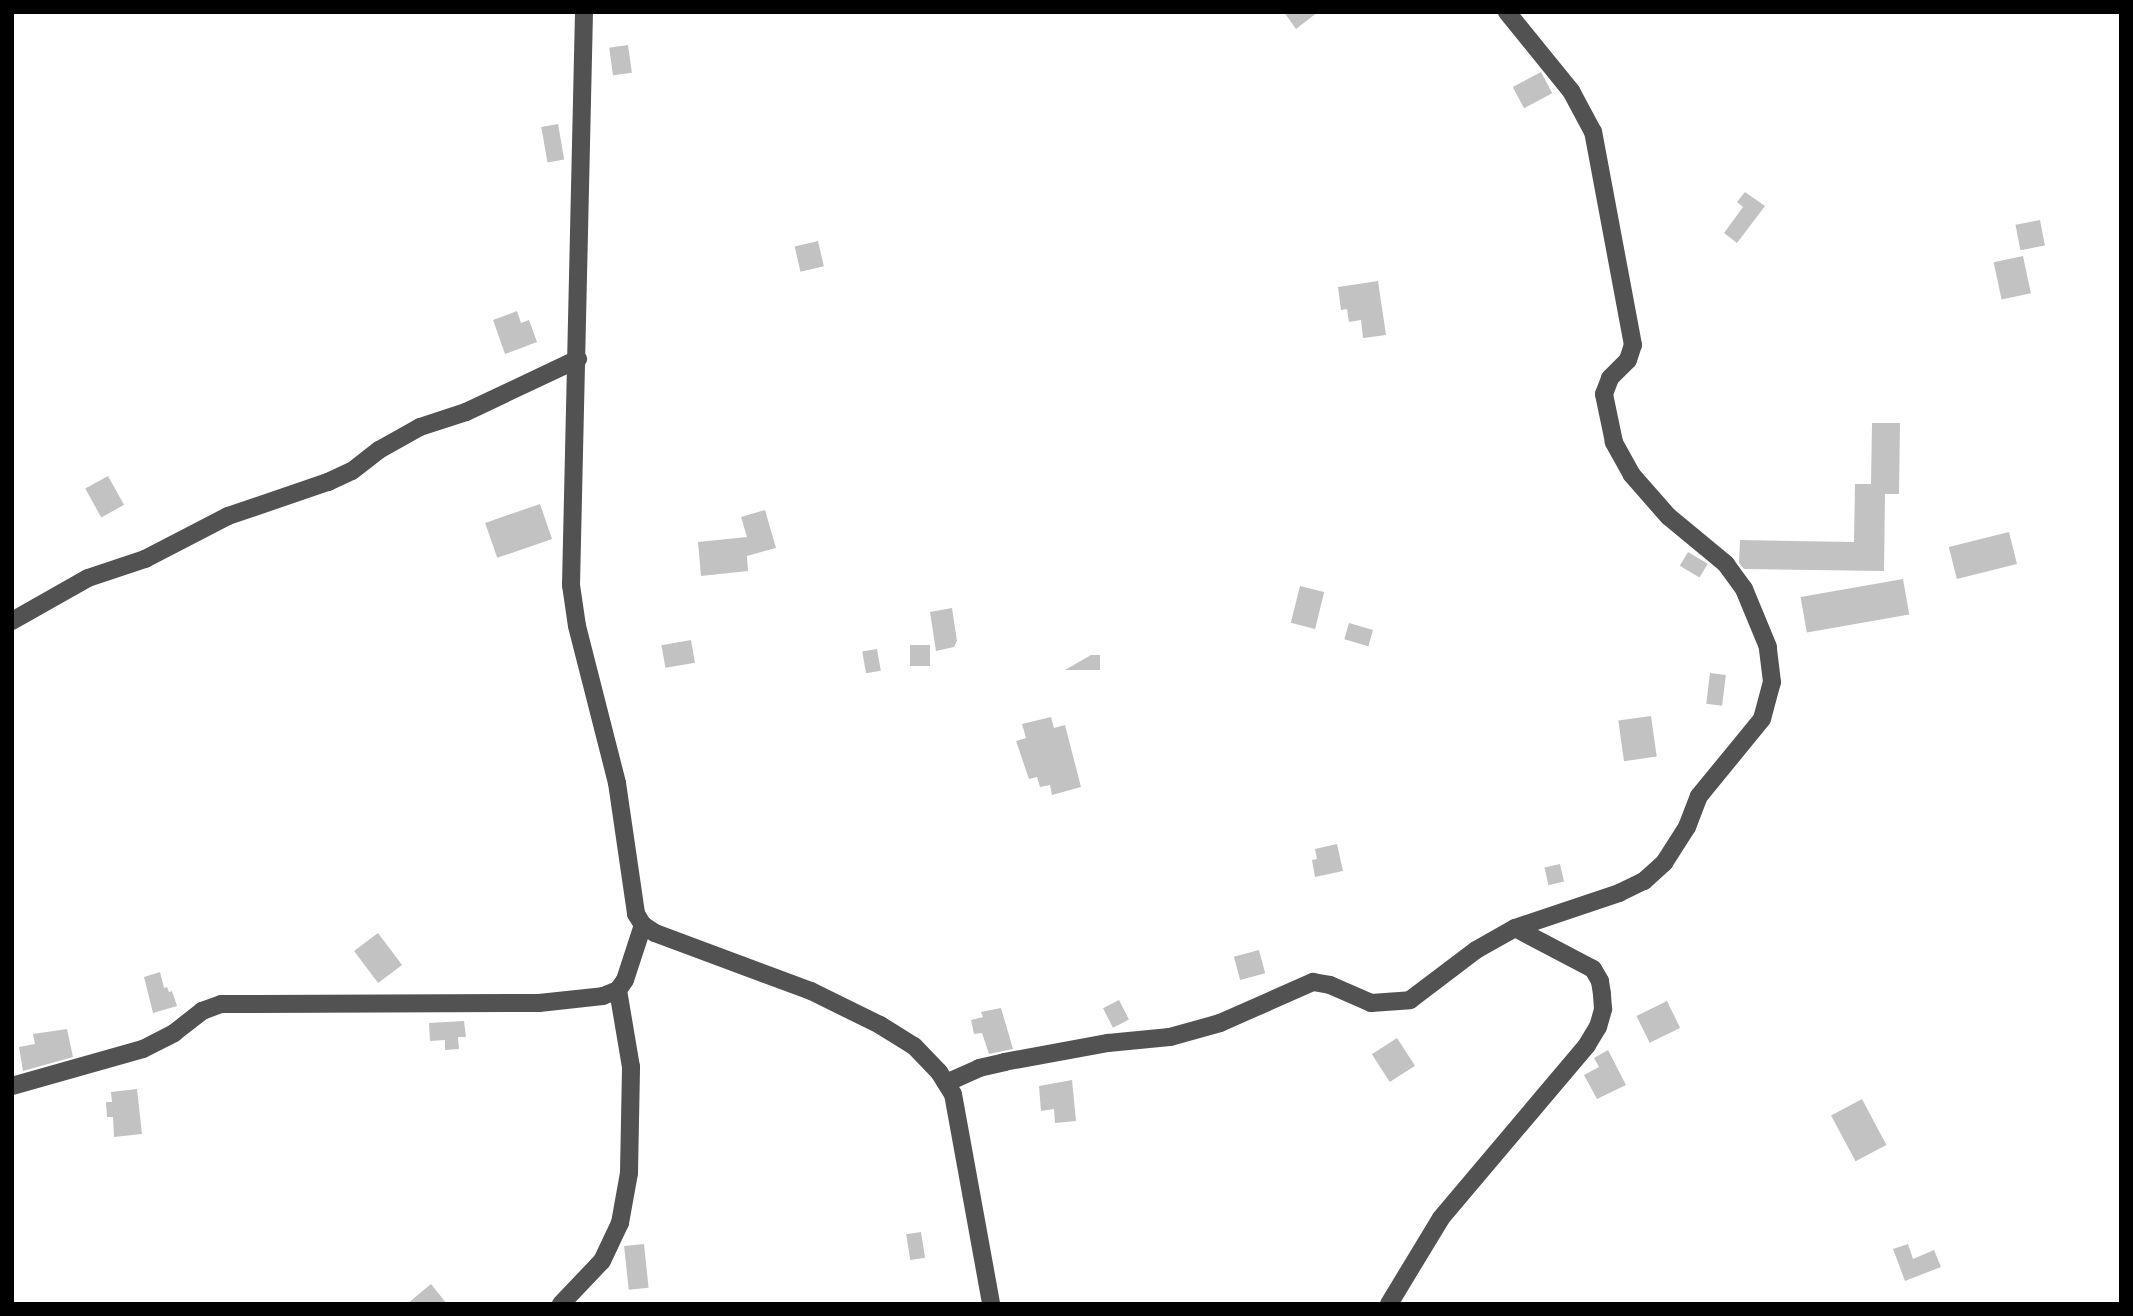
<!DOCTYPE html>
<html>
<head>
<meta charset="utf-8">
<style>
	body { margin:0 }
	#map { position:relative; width:2133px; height:1316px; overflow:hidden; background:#fff; font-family:"Open Sans",sans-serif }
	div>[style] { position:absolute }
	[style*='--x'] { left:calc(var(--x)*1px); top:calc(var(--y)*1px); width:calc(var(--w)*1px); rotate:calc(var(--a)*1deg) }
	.building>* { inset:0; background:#c2c2c2; transform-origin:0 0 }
	.minor>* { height:18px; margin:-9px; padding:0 9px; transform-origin:9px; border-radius:9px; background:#525252 }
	span { translate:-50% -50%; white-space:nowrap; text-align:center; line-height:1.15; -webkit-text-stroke:6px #fff; paint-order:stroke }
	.frame { position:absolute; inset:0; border:14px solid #000; pointer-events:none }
</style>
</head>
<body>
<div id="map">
	<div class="building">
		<i style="clip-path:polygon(1284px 12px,1318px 12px,1296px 29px)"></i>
		<i style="left:628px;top:45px;width:28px;height:19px;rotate:82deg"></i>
		<i style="left:1541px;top:72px;width:24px;height:32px;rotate:62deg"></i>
		<i style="left:558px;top:124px;width:36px;height:17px;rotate:80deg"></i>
		<i style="clip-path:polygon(1745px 192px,1765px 206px,1737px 243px,1724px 233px,1743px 207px,1737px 202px)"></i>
		<i style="left:2040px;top:220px;width:26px;height:25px;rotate:79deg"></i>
		<i style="left:818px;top:241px;width:26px;height:24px;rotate:77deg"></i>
		<i style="left:2023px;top:256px;width:38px;height:30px;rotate:78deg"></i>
		<i style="clip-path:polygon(1378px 281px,1386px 335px,1363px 338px,1361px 320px,1349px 322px,1347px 309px,1341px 310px,1338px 287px)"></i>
		<i style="clip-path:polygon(517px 311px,521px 323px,529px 320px,537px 342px,505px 354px,493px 320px)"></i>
		<i style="clip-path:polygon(1872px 423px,1900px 423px,1899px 494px,1885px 494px,1884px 571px,1744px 569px,1739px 563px,1740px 540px,1854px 542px,1855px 484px,1871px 484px)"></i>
		<i style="left:108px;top:476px;width:33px;height:26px;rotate:61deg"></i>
		<i style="left:540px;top:504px;width:37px;height:58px;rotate:71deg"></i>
		<i style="clip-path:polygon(765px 510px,776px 548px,747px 556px,748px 571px,701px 576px,698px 542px,747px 537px,741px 517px)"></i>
		<i style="left:2009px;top:532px;width:33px;height:62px;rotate:76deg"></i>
		<i style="left:1688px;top:552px;width:23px;height:16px;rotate:31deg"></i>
		<i style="left:1903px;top:579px;width:36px;height:104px;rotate:80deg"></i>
		<i style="left:1300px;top:586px;width:25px;height:38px;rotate:14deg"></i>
		<i style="clip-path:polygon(952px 608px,957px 641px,954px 647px,936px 651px,930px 612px)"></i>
		<i style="left:1349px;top:623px;width:25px;height:17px;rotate:16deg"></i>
		<i style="left:691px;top:640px;width:23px;height:30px;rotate:80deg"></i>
		<i style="left:930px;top:645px;width:21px;height:20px;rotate:90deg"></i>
		<i style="left:877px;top:649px;width:22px;height:15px;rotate:80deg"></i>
		<i style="clip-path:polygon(1091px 655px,1100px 655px,1100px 670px,1065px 670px)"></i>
		<i style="left:1710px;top:673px;width:16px;height:31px;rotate:7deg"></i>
		<i style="left:1651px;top:716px;width:41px;height:33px;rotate:82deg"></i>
		<i style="clip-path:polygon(1051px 717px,1054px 728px,1065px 725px,1081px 787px,1052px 795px,1050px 785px,1040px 787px,1037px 777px,1029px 779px,1016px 741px,1026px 738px,1022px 724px)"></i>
		<i style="clip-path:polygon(1337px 844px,1343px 871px,1315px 877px,1312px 860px,1317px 859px,1315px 849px)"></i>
		<i style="left:1560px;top:864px;width:18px;height:16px;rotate:77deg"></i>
		<i style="left:378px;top:933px;width:40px;height:30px;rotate:53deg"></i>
		<i style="left:1259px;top:950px;width:24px;height:26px;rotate:75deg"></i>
		<i style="clip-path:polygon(160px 972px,164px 988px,167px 987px,169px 992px,172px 991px,177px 1006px,153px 1013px,144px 977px)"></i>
		<i style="left:1119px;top:1000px;width:22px;height:18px;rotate:63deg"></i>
		<i style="left:1667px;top:1001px;width:30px;height:34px;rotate:64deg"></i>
		<i style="clip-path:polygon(1001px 1008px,1013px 1049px,989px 1054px,982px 1033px,974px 1034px,971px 1020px,983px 1017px,981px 1012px)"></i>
		<i style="clip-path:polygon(464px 1021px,466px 1037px,458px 1037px,459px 1049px,445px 1050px,445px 1040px,430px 1041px,429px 1023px)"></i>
		<i style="clip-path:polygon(67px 1029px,73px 1057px,23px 1071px,19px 1047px,35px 1044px,33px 1034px)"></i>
		<i style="left:1397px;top:1038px;width:33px;height:30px;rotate:57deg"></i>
		<i style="clip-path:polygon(1608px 1050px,1626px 1085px,1597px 1099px,1584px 1075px,1599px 1067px,1594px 1058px)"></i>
		<i style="clip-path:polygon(1072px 1080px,1076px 1121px,1055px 1123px,1054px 1109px,1041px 1111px,1039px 1086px)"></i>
		<i style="clip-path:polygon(137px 1089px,142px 1134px,114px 1137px,113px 1117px,107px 1117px,106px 1102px,112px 1102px,111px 1092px)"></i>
		<i style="left:1862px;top:1099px;width:52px;height:35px;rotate:62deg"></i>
		<i style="left:921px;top:1232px;width:26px;height:15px;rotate:81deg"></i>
		<i style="left:644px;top:1244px;width:44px;height:20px;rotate:84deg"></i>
		<i style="clip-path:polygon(1908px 1244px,1913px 1259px,1934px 1250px,1941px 1267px,1905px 1281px,1893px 1249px)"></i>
		<i style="clip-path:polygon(431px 1284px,447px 1304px,407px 1304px)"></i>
	</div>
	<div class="minor">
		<i style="--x:584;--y:12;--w:573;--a:91.3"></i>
		<i style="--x:571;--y:585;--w:41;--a:81.7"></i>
		<i style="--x:577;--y:626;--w:162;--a:75.7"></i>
		<i style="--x:617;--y:783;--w:132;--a:81.7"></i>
		<i style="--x:636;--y:914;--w:13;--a:58"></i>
		<i style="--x:643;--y:925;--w:14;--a:34"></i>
		<i style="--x:655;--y:933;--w:166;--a:20.4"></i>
		<i style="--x:811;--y:991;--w:77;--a:26.2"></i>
		<i style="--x:880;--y:1025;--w:40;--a:32"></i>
		<i style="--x:914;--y:1046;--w:36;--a:46"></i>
		<i style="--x:939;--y:1072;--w:26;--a:58"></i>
		<i style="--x:953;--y:1094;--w:213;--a:79.7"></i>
		<i style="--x:12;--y:621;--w:87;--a:-29.5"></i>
		<i style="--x:88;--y:578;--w:60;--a:-18.4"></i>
		<i style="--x:145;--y:559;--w:93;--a:-27.4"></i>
		<i style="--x:228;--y:516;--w:106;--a:-18.8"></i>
		<i style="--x:328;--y:482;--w:26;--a:-25"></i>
		<i style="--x:352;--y:471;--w:34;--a:-38"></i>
		<i style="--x:379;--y:450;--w:47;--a:-29.3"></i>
		<i style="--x:420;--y:427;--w:48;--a:-18.1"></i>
		<i style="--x:466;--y:412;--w:124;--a:-25.3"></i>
		<i style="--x:946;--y:1083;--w:36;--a:-24"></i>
		<i style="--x:979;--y:1068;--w:26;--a:-13"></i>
		<i style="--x:1004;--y:1062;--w:106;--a:-10.4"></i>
		<i style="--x:1108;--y:1043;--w:62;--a:-5.5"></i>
		<i style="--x:1170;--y:1037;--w:52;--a:-15.6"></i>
		<i style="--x:1220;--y:1023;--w:102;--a:-23.8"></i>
		<i style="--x:1313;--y:982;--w:17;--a:10"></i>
		<i style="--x:1330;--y:985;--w:45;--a:23.7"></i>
		<i style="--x:1371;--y:1003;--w:39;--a:-4"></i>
		<i style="--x:1410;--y:1000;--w:83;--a:-37.1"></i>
		<i style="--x:1476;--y:950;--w:45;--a:-29.4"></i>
		<i style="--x:1515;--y:928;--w:110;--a:-18.6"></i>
		<i style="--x:1619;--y:893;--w:28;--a:-26"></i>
		<i style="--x:1644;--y:881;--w:27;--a:-42"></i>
		<i style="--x:1664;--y:863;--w:43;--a:-57.4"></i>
		<i style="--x:1687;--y:827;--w:33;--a:-69"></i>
		<i style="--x:1699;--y:796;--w:99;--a:-50.7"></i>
		<i style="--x:1762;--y:719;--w:38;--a:-75"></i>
		<i style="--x:1772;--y:682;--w:35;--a:-97"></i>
		<i style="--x:1768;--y:647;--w:63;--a:-112.5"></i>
		<i style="--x:1744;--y:589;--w:31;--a:-126"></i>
		<i style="--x:1726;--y:564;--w:75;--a:-140.4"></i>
		<i style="--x:1668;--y:516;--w:55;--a:-131.3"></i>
		<i style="--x:1632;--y:475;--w:38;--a:-119"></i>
		<i style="--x:1614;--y:442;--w:49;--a:-101.8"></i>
		<i style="--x:1604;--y:394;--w:17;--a:-69"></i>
		<i style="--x:1610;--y:378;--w:25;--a:-45"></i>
		<i style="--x:1628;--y:360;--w:16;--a:-72"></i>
		<i style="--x:1633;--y:345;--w:217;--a:-100.6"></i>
		<i style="--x:1593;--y:132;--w:47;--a:-118.2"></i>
		<i style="--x:1571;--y:91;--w:102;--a:-129"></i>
		<i style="--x:12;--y:1086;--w:136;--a:-15.8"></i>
		<i style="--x:143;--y:1049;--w:35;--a:-27"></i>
		<i style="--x:174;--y:1033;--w:36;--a:-38"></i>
		<i style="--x:202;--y:1011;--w:20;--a:-20"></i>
		<i style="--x:221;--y:1004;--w:318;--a:-0.2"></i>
		<i style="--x:539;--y:1003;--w:64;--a:-6.2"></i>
		<i style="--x:603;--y:996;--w:16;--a:-22"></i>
		<i style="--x:618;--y:990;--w:12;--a:-55"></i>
		<i style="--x:625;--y:980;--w:58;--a:-71.9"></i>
		<i style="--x:561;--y:1304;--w:59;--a:-46.4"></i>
		<i style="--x:602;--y:1261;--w:42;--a:-64.7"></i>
		<i style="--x:620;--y:1223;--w:51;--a:-79.8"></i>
		<i style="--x:629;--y:1173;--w:106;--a:-88.9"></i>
		<i style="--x:631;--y:1067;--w:78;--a:-99.6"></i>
		<i style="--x:1389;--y:1304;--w:100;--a:-58.8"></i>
		<i style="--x:1441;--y:1218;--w:226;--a:-49.8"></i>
		<i style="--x:1587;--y:1045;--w:21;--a:-59"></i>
		<i style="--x:1598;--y:1027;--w:19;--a:-74"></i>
		<i style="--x:1603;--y:1009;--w:15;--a:-94"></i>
		<i style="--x:1602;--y:994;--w:13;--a:-99"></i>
		<i style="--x:1600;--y:981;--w:14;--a:-120"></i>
		<i style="--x:1593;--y:969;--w:88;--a:-152.3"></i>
	</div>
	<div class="frame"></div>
</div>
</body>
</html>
